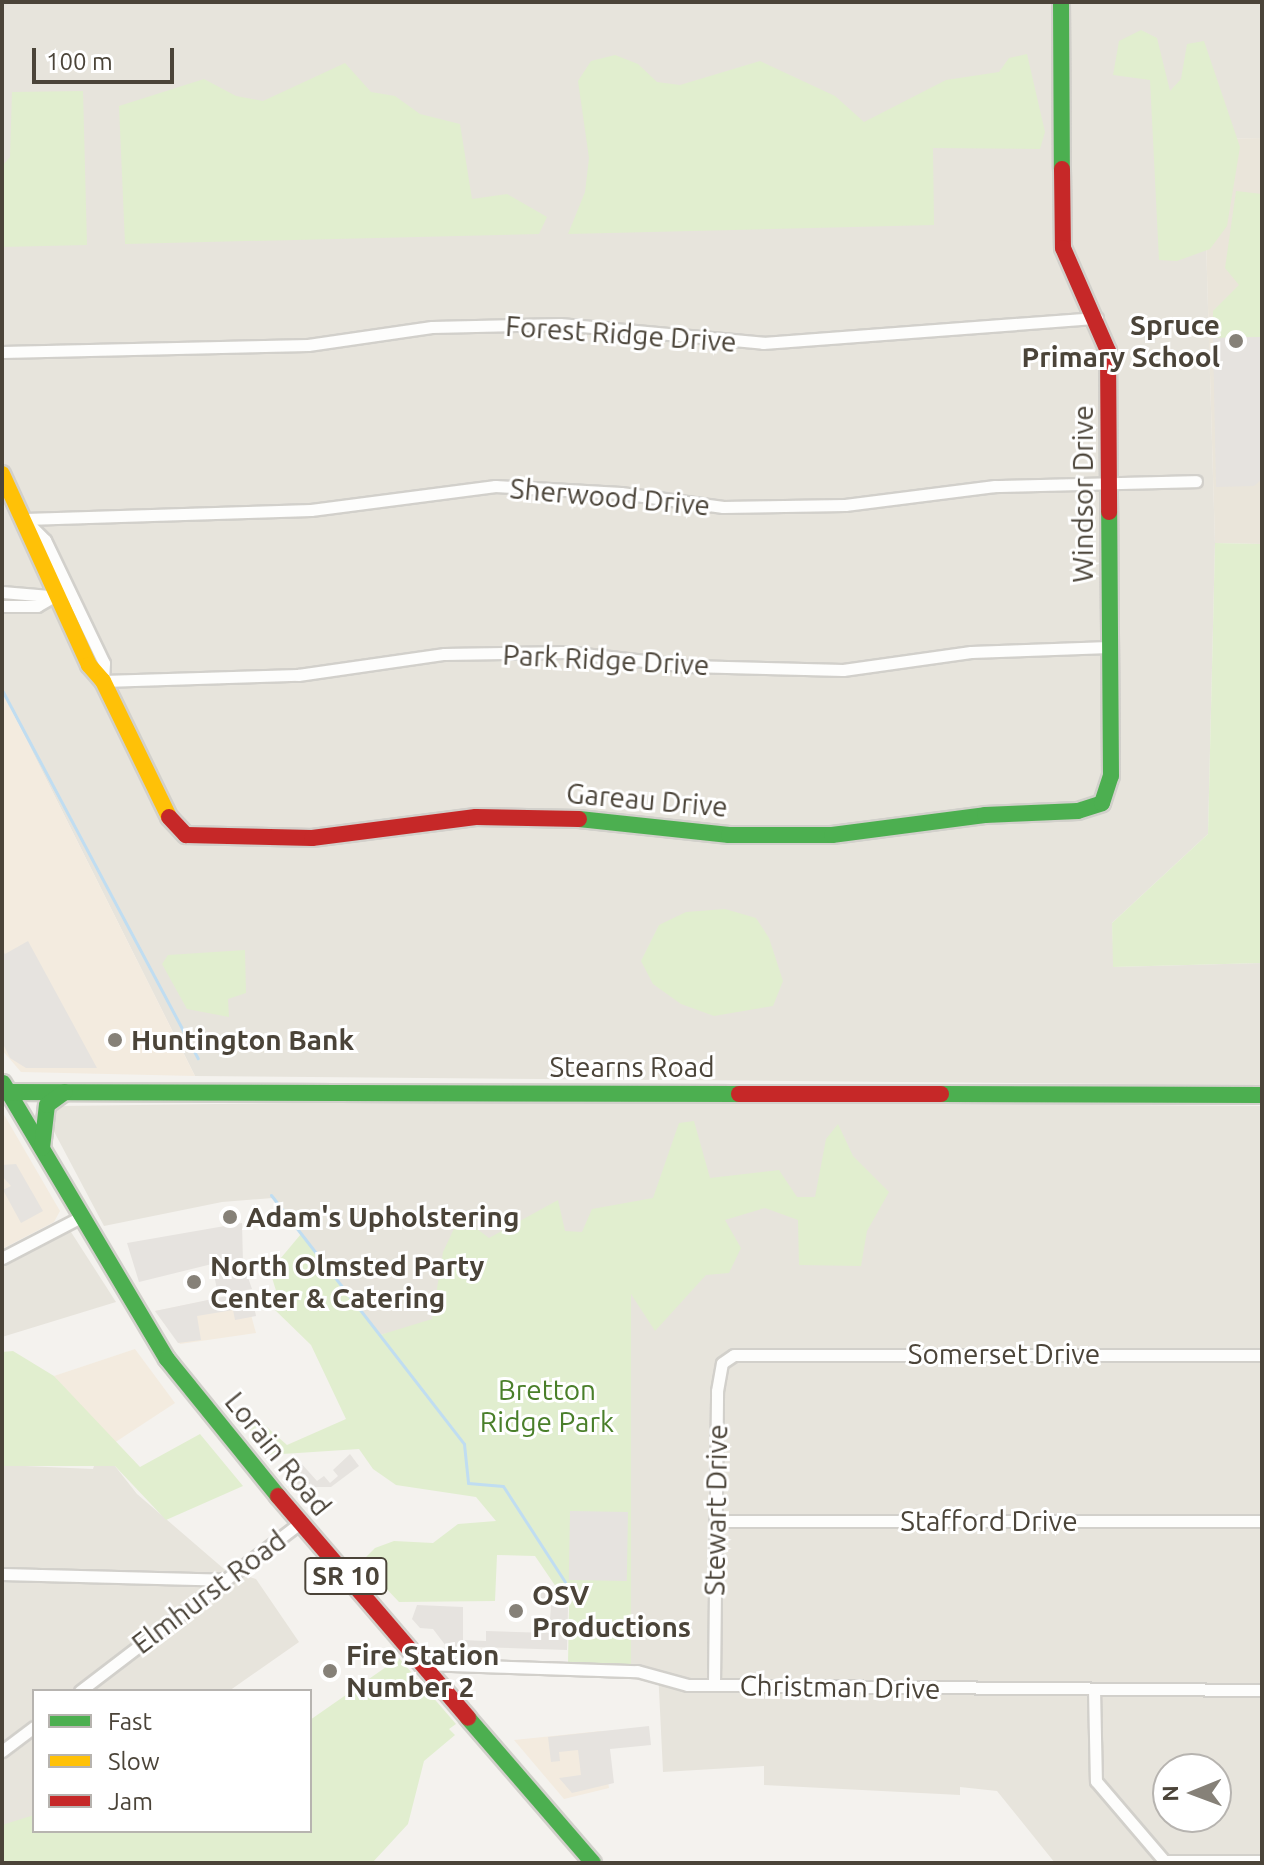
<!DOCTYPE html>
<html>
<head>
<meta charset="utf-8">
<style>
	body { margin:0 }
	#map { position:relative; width:1264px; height:1865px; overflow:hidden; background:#f4f2ee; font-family:Ubuntu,sans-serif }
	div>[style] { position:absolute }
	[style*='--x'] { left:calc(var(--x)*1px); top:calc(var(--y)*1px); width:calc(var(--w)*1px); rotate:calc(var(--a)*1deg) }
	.residential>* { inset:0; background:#e7e4dc }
	.commercial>* { inset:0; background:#f3ebdf }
	.education>* { inset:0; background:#eae5da }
	.green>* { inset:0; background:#e1eecf }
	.parking>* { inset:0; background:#e6e3df; transform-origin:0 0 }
	.stream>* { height:3px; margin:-1.5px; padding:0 1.5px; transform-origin:1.5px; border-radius:1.5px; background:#c0ddf1 }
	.roads { filter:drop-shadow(2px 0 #d2d0cb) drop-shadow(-2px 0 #d2d0cb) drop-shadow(0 2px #d2d0cb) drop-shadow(0 -2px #d2d0cb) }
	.street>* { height:11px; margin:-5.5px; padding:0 5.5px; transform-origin:5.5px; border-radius:5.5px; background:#fdfdfc }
	.fast>* { height:16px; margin:-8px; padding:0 8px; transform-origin:8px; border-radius:8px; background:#4caf50 }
	.slow>* { height:16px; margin:-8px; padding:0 8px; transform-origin:8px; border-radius:8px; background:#ffc107 }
	.jam>* { height:16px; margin:-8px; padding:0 8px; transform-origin:8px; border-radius:8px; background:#c62828 }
	.dots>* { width:22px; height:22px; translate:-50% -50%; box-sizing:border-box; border:4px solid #fff; border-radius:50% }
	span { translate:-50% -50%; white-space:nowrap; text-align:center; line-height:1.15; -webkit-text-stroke:6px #fff; paint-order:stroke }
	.shield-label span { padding:2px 6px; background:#fff; border:2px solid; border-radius:6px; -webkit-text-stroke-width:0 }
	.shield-label { font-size:26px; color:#4b4439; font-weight:700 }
	.poi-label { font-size:28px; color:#4b4439; font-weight:700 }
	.right { translate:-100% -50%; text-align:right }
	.left { translate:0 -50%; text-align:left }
	.street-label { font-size:28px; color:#4b4439 }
	.park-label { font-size:28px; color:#4a7f2a }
	.frame { position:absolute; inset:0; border:4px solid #4b4439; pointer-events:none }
	.legend { position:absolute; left:32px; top:1689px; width:280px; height:144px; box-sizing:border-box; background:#fff; border:2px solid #b7b4b0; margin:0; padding:10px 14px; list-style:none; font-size:24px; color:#4b4439 }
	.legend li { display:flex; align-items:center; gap:16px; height:40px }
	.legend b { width:40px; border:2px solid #b7b4b0 }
	.north { position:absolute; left:1152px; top:1753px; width:80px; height:80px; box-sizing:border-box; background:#fff; border:2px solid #b7b4b0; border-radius:50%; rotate:269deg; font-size:22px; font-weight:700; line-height:32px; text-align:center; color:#4b4439 }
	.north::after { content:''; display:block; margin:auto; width:28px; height:36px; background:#868178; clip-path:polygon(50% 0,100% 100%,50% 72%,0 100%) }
	.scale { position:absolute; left:32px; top:48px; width:142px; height:36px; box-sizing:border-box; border:4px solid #4b4439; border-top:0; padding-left:10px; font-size:24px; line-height:28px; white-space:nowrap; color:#4b4439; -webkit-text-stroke:6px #fff; paint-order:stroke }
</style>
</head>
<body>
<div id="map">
	<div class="residential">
		<i style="clip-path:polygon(2px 2px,1262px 2px,1262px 138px,1203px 139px,1215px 543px,1208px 834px,1112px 923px,1114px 967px,1262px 963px,1262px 1085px,195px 1076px,2px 691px)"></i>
		<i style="clip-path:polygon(evenodd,460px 1101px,1262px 1106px,1262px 1863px,1055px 1863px,997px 1791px,960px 1787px,960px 1795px,764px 1785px,764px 1766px,663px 1772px,658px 1670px,631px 1666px,631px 1275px,380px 1335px,273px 1198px,222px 1202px,104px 1226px,49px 1122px,60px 1106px,460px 1101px,1168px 1769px,1216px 1769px,1216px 1817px,1168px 1817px,1168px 1769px)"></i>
		<i style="clip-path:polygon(61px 1232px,71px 1232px,116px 1302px,2px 1337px,2px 1263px)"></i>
		<i style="clip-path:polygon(95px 1463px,115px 1466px,137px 1494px,224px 1569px,256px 1579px,299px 1642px,229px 1691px,34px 1691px,34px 1830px,2px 1839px,2px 1465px,93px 1469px)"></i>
	</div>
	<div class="commercial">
		<i style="clip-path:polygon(2px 691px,195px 1076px,21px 1072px,2px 1050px)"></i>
		<i style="clip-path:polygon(2px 1111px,60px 1211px,54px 1222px,2px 1249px)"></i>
		<i style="clip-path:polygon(245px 1293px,256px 1333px,180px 1344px,155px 1311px)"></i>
		<i style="clip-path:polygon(135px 1349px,175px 1403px,114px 1443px,54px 1376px)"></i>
		<i style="clip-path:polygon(601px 1731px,609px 1788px,564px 1799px,514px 1740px)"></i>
	</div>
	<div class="education">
		<i style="clip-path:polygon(1262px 138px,1262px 544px,1215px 543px,1203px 139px)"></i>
	</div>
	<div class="green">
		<i style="clip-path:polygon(1141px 30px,1157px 38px,1170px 91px,1181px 79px,1187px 44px,1204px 41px,1240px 147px,1227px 226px,1210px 249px,1177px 261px,1159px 260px,1150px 80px,1113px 75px,1119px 41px)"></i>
		<i style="clip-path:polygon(1027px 54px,1045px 132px,1040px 149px,933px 148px,934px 225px,568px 234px,585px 192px,589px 158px,578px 81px,591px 61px,615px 55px,638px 64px,657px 82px,680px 85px,760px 61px,835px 96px,864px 122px,946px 80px,999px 72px,1009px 58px)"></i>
		<i style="clip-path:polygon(345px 63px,371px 92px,395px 96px,420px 114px,460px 124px,472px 199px,507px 194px,547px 217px,539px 234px,125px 244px,119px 106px,204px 79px,236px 96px,263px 101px)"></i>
		<i style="clip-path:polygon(83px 91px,87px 245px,2px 247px,2px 166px,10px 157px,12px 92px)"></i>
		<i style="clip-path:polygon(1236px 191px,1262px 194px,1262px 360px,1260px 337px,1213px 338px,1213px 311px,1239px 285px,1225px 268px)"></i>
		<i style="clip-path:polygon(1215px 543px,1262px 544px,1262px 963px,1113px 967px,1112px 923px,1208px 834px)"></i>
		<i style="clip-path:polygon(725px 909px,756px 918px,769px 938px,783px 981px,773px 1006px,714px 1016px,681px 1004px,653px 984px,641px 961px,659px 925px,686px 912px)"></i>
		<i style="clip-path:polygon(245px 950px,246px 993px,228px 999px,229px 1017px,187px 1009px,162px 964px,168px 955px)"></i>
		<i style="clip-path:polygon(694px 1121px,710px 1178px,779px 1170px,797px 1197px,815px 1197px,826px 1139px,838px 1124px,853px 1156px,889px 1192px,867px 1231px,861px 1266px,799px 1265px,798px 1220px,765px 1208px,725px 1220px,741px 1248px,729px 1273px,706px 1275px,655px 1331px,631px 1294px,631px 1666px,568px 1663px,569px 1606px,535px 1556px,497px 1555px,495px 1601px,399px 1602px,361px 1562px,375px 1548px,394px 1541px,433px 1543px,458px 1524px,496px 1521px,476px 1497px,396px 1485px,373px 1469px,359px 1449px,267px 1455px,243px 1420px,260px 1421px,287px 1445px,346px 1419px,311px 1345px,273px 1308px,277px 1294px,270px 1271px,301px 1234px,380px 1335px,432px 1319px,443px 1252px,460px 1216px,489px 1238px,558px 1200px,565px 1231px,582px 1232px,592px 1209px,653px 1198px,679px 1123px)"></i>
		<i style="clip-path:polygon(13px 1351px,54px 1376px,140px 1467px,200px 1434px,243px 1486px,166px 1520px,115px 1466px,2px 1466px,2px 1352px)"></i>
		<i style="clip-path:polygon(399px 1658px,456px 1724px,449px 1729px,455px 1735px,424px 1761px,408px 1824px,372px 1863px,2px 1863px,2px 1825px,34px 1815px,34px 1831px,310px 1831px,310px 1720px)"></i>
	</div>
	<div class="parking">
		<i style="clip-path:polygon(1260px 337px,1262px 479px,1254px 486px,1216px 487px,1213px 338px)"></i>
		<i style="clip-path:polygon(28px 941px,97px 1068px,26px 1068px,10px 1058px,2px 1042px,2px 950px,5px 954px)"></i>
		<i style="clip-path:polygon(16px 1164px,43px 1211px,21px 1223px,3px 1190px,11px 1186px,2px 1176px,2px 1165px)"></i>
		<i style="clip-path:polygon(242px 1223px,243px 1263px,252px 1289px,218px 1295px,212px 1264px,139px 1282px,127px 1243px)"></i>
		<i style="clip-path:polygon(251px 1291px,256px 1316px,235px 1320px,233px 1310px,197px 1316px,201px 1340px,178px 1343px,155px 1311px)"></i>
		<i style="clip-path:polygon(350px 1454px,359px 1466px,331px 1487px,300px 1487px,289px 1473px,300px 1462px,317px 1481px,324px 1476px,330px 1483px,338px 1476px,333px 1470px)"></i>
		<i style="left:570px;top:1511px;width:58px;height:69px;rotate:1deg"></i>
		<i style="clip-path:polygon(535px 1588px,557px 1588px,568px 1608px,567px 1650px,446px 1646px,433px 1629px,420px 1628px,412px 1619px,417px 1605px,463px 1607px,463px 1640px,486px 1641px,486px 1631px,549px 1633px,551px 1606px,537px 1605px)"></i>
		<i style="clip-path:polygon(649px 1726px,651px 1745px,610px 1749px,614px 1783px,572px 1793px,559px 1778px,581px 1775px,578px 1750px,559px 1752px,560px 1761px,551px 1762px,548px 1737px)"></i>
	</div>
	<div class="stream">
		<i style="--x:2;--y:690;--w:417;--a:62"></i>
		<i style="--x:271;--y:1195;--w:315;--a:52.2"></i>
		<i style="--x:464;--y:1444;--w:39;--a:84"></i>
		<i style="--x:468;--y:1483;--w:35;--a:5"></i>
		<i style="--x:503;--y:1486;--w:114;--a:57.1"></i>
	</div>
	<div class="roads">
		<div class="street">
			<i style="--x:2;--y:352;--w:306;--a:-1.3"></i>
			<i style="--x:308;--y:345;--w:125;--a:-8.3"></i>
			<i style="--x:432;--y:327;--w:128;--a:-1.3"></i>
			<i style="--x:560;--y:324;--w:204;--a:5.3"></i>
			<i style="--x:763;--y:343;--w:335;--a:-4.3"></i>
			<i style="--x:25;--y:519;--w:286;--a:-1.8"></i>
			<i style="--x:311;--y:510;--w:186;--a:-7.4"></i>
			<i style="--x:495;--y:486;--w:126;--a:3.2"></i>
			<i style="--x:621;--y:493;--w:103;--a:7.8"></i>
			<i style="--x:723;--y:507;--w:122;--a:-0.9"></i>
			<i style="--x:845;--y:505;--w:151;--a:-7.2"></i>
			<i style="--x:995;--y:486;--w:201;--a:-1.4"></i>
			<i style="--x:25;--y:520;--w:28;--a:45"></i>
			<i style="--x:45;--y:540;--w:136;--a:64.4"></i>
			<i style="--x:104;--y:663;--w:18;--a:93"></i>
			<i style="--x:103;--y:681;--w:195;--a:-1.8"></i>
			<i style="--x:298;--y:675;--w:148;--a:-8.2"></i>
			<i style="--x:444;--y:654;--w:122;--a:-0.9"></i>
			<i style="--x:566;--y:652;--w:123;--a:6.5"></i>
			<i style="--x:688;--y:666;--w:155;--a:1.5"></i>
			<i style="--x:843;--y:670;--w:129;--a:-8"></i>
			<i style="--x:971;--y:652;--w:138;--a:-2.1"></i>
			<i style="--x:2;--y:592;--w:59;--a:4.8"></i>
			<i style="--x:2;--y:606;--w:35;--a:0"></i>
			<i style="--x:37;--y:606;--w:16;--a:-30"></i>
			<i style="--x:2;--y:1258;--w:87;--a:-27.5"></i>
			<i style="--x:715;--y:1521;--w:547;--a:0"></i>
			<i style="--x:2;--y:1574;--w:223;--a:1.5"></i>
			<i style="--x:421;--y:1664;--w:216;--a:1.9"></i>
			<i style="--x:637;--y:1671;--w:53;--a:15.4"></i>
			<i style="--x:688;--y:1685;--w:574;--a:0.5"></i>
			<i style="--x:714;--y:1685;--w:294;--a:-89.4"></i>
			<i style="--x:717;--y:1391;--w:28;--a:-80"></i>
			<i style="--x:722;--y:1363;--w:14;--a:-34"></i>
			<i style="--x:734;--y:1355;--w:528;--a:0"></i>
			<i style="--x:1094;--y:1689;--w:92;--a:88.8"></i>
			<i style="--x:1096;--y:1781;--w:108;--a:49.5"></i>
			<i style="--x:80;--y:1691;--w:277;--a:-37.4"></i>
			<i style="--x:2;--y:1751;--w:40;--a:-37"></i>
			<i style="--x:1165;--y:1861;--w:97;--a:0"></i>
		</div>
		<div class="fast">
			<i style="--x:1061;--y:2;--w:167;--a:89.7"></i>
			<i style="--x:579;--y:819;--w:151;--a:6.1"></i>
			<i style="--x:729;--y:835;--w:103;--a:0"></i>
			<i style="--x:832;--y:835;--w:154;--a:-7.4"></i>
			<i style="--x:985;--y:815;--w:93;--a:-2.5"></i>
			<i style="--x:1078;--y:811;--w:25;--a:-18"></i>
			<i style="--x:1102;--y:803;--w:28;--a:-72"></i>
			<i style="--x:1111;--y:776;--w:264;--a:-90.4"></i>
			<i style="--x:3;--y:1083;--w:321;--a:59.3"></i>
			<i style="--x:167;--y:1359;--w:176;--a:51"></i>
			<i style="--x:2;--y:1092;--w:737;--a:0.16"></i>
			<i style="--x:941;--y:1094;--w:321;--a:0.2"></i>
			<i style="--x:42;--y:1148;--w:43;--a:-83.4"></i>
			<i style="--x:47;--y:1105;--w:22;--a:-36"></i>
			<i style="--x:468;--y:1718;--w:191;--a:49.2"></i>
		</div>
		<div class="slow">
			<i style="--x:2;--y:474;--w:210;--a:65.5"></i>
			<i style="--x:89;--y:665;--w:21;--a:49"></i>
			<i style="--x:103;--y:681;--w:151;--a:64.1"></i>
		</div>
		<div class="jam">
			<i style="--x:1062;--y:169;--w:79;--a:89.3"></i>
			<i style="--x:1063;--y:248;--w:112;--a:66.4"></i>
			<i style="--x:1108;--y:351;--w:161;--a:89.6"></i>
			<i style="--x:169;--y:817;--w:25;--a:47"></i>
			<i style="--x:186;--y:835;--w:126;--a:1.4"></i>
			<i style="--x:312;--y:838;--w:165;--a:-7.3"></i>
			<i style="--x:476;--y:817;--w:103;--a:1.1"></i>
			<i style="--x:739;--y:1094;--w:202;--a:0"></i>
			<i style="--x:278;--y:1496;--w:292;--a:49.4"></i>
		</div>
	</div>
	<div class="dots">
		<i style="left:1236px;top:341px;background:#868178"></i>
		<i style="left:115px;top:1040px;background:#868178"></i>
		<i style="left:230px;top:1217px;background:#868178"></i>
		<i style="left:194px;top:1282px;background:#868178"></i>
		<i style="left:516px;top:1611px;background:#868178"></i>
		<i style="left:330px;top:1671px;background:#868178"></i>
	</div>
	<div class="shield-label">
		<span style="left:346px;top:1576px">SR 10</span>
	</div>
	<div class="poi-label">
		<span class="right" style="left:1220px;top:341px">Spruce<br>Primary School</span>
		<span class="left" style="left:131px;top:1040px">Huntington Bank</span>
		<span class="left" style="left:246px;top:1217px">Adam's Upholstering</span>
		<span class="left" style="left:210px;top:1282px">North Olmsted Party<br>Center &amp; Catering</span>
		<span class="left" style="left:532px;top:1611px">OSV<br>Productions</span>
		<span class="left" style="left:346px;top:1671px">Fire Station<br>Number 2</span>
	</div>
	<div class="street-label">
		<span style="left:621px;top:334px;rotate:4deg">Forest Ridge Drive</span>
		<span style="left:1083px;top:494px;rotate:-90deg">Windsor Drive</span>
		<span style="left:610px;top:497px;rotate:5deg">Sherwood Drive</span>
		<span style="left:606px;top:660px;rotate:3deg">Park Ridge Drive</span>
		<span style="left:647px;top:800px;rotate:5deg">Gareau Drive</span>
		<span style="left:632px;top:1067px">Stearns Road</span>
		<span style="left:1004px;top:1354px">Somerset Drive</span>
		<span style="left:278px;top:1454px;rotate:51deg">Lorain Road</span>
		<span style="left:716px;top:1510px;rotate:-89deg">Stewart Drive</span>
		<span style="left:989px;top:1521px">Stafford Drive</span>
		<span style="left:209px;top:1592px;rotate:-37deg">Elmhurst Road</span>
		<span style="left:840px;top:1687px;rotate:1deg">Christman Drive</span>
	</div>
	<div class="park-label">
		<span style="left:547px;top:1406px">Bretton<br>Ridge Park</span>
	</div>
	<div class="frame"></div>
	<ul class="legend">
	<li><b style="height:10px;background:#4caf50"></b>Fast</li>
	<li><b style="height:10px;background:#ffc107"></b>Slow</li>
	<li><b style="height:10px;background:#c62828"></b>Jam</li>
	</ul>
	<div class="north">N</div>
	<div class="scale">100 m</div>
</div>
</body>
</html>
